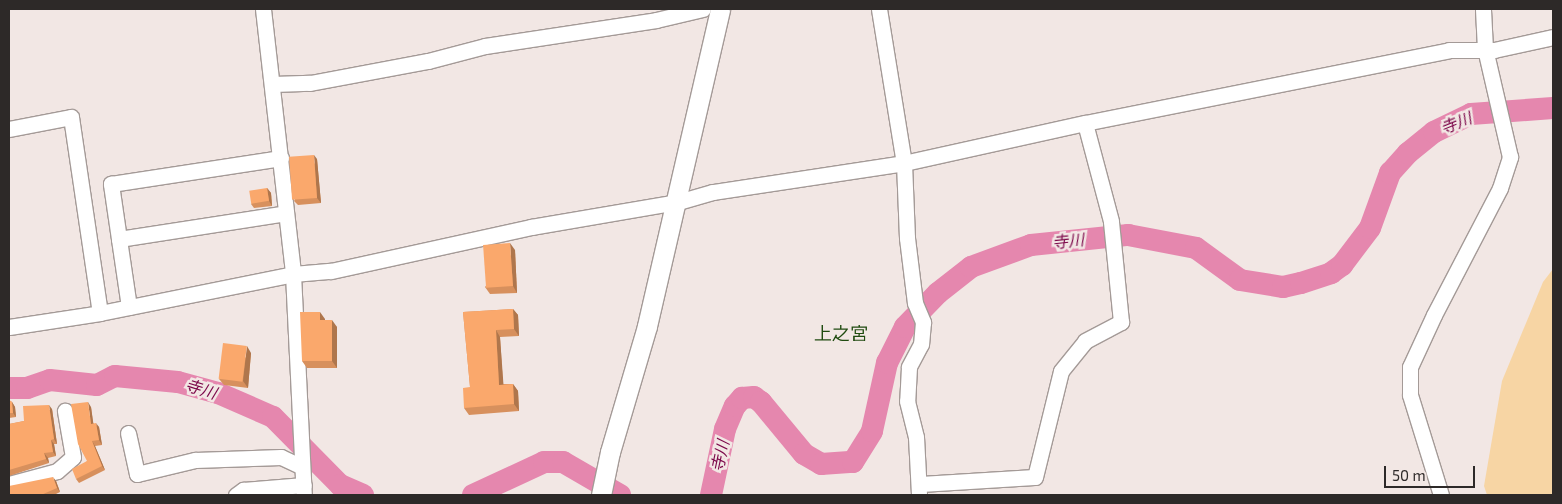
<!DOCTYPE html>
<html>
<head>
<meta charset="utf-8">
<style>
	body { margin:0 }
	#map { position:relative; width:1562px; height:504px; overflow:hidden; background:#f2e7e4; font-family:"Exo 2","Noto Sans JP",sans-serif }
	div>[style] { position:absolute }
	[style*='--x'] { left:calc(var(--x)*1px); top:calc(var(--y)*1px); width:calc(var(--w)*1px); rotate:calc(var(--a)*1deg) }
	.green>* { inset:0; background:#f7d5a4 }
	.river>* { height:22px; margin:-11px; padding:0 11px; transform-origin:11px; border-radius:11px; background:#e587ae }
	.roads { filter:drop-shadow(1px 0 #a49a97) drop-shadow(-1px 0 #a49a97) drop-shadow(0 1px #a49a97) drop-shadow(0 -1px #a49a97) }
	.minor>* { height:15px; margin:-7.5px; padding:0 7.5px; transform-origin:7.5px; border-radius:7.5px; background:#fff }
	.tertiary>* { height:19px; margin:-9.5px; padding:0 9.5px; transform-origin:9.5px; border-radius:9.5px; background:#fff }
	.wall>* { inset:0; background:#d7905d }
	.shaded-wall>* { inset:0; background:#af764c }
	.building>* { inset:0; background:#faa86c; transform-origin:0 0 }
	span { translate:-50% -50%; white-space:nowrap; text-align:center; line-height:1.15; -webkit-text-stroke:5px #f2e7e4; paint-order:stroke }
	.water-label { font-size:16px; color:#7b0649; font-style:italic }
	.quarter-label { font-size:18px; color:#204b10 }
	.frame { position:absolute; inset:0; border:10px solid #2d2928; pointer-events:none }
	.scale { position:absolute; left:1384px; top:466px; width:91px; height:22px; box-sizing:border-box; border:2px solid #2d2928; border-top:0; padding-left:6px; font-size:15px; line-height:18px; white-space:nowrap; color:#2d2928; -webkit-text-stroke:4px #f2e7e4; paint-order:stroke }
</style>
</head>
<body>
<div id="map">
	<div class="green">
		<i style="clip-path:polygon(1553px 269px,1553px 495px,1487px 495px,1484px 486px,1502px 381px,1543px 282px)"></i>
	</div>
	<div class="river">
		<i style="--x:9;--y:388;--w:18;--a:0"></i>
		<i style="--x:27;--y:388;--w:24;--a:-19"></i>
		<i style="--x:50;--y:380;--w:47;--a:6.1"></i>
		<i style="--x:97;--y:385;--w:20;--a:-27"></i>
		<i style="--x:115;--y:376;--w:63;--a:5.4"></i>
		<i style="--x:178;--y:382;--w:41;--a:15.4"></i>
		<i style="--x:218;--y:393;--w:60;--a:23.6"></i>
		<i style="--x:273;--y:417;--w:95;--a:45.4"></i>
		<i style="--x:340;--y:485;--w:25;--a:23"></i>
		<i style="--x:473;--y:495;--w:78;--a:-24.9"></i>
		<i style="--x:544;--y:462;--w:19;--a:0"></i>
		<i style="--x:563;--y:462;--w:66;--a:30.1"></i>
		<i style="--x:711;--y:495;--w:67;--a:-78"></i>
		<i style="--x:725;--y:429;--w:25;--a:-67"></i>
		<i style="--x:735;--y:406;--w:11;--a:-49"></i>
		<i style="--x:742;--y:398;--w:12;--a:-5"></i>
		<i style="--x:754;--y:397;--w:9;--a:36"></i>
		<i style="--x:761;--y:402;--w:67;--a:50.4"></i>
		<i style="--x:804;--y:454;--w:20;--a:30"></i>
		<i style="--x:821;--y:464;--w:32;--a:-4"></i>
		<i style="--x:853;--y:462;--w:36;--a:-58"></i>
		<i style="--x:872;--y:431;--w:70;--a:-77.6"></i>
		<i style="--x:887;--y:363;--w:40;--a:-63.4"></i>
		<i style="--x:905;--y:327;--w:47;--a:-45.9"></i>
		<i style="--x:938;--y:293;--w:42;--a:-38.2"></i>
		<i style="--x:971;--y:267;--w:64;--a:-20.1"></i>
		<i style="--x:1031;--y:245;--w:98;--a:-5.9"></i>
		<i style="--x:1128;--y:235;--w:69;--a:10.8"></i>
		<i style="--x:1196;--y:248;--w:54;--a:36"></i>
		<i style="--x:1240;--y:280;--w:44;--a:9.2"></i>
		<i style="--x:1283;--y:287;--w:18;--a:-13"></i>
		<i style="--x:1301;--y:283;--w:32;--a:-18"></i>
		<i style="--x:1331;--y:273;--w:14;--a:-36"></i>
		<i style="--x:1342;--y:265;--w:46;--a:-52.9"></i>
		<i style="--x:1370;--y:228;--w:59;--a:-70"></i>
		<i style="--x:1390;--y:173;--w:27;--a:-48"></i>
		<i style="--x:1408;--y:153;--w:33;--a:-39"></i>
		<i style="--x:1434;--y:132;--w:41;--a:-25.9"></i>
		<i style="--x:1471;--y:114;--w:82;--a:-4.2"></i>
	</div>
	<div class="roads">
		<div class="minor">
			<i style="--x:263;--y:9;--w:267;--a:83.5"></i>
			<i style="--x:293;--y:274;--w:221;--a:87.2"></i>
			<i style="--x:879;--y:9;--w:156;--a:80.8"></i>
			<i style="--x:904;--y:163;--w:75;--a:87.7"></i>
			<i style="--x:907;--y:238;--w:65;--a:83"></i>
			<i style="--x:915;--y:303;--w:21;--a:67"></i>
			<i style="--x:923;--y:322;--w:22;--a:95"></i>
			<i style="--x:921;--y:344;--w:26;--a:118"></i>
			<i style="--x:909;--y:367;--w:34;--a:93"></i>
			<i style="--x:907;--y:401;--w:37;--a:76"></i>
			<i style="--x:916;--y:437;--w:58;--a:87"></i>
			<i style="--x:273;--y:84;--w:37;--a:-2"></i>
			<i style="--x:310;--y:83;--w:120;--a:-10.6"></i>
			<i style="--x:428;--y:61;--w:59;--a:-14.7"></i>
			<i style="--x:485;--y:46;--w:173;--a:-8.6"></i>
			<i style="--x:656;--y:20;--w:48;--a:-13.2"></i>
			<i style="--x:9;--y:129;--w:63;--a:-11"></i>
			<i style="--x:71;--y:117;--w:198;--a:81.6"></i>
			<i style="--x:119;--y:239;--w:56;--a:-98.3"></i>
			<i style="--x:111;--y:184;--w:172;--a:-8.7"></i>
			<i style="--x:129;--y:307;--w:69;--a:-98.4"></i>
			<i style="--x:119;--y:239;--w:169;--a:-8.8"></i>
			<i style="--x:9;--y:327;--w:92;--a:-8.7"></i>
			<i style="--x:100;--y:313;--w:197;--a:-11.4"></i>
			<i style="--x:293;--y:274;--w:38;--a:-5"></i>
			<i style="--x:331;--y:271;--w:205;--a:-12.4"></i>
			<i style="--x:531;--y:227;--w:149;--a:-9.7"></i>
			<i style="--x:678;--y:202;--w:36;--a:-16"></i>
			<i style="--x:713;--y:192;--w:193;--a:-8.6"></i>
			<i style="--x:904;--y:163;--w:185;--a:-12.5"></i>
			<i style="--x:1085;--y:123;--w:371;--a:-11.3"></i>
			<i style="--x:1449;--y:50;--w:45;--a:0"></i>
			<i style="--x:1494;--y:50;--w:60;--a:-12.4"></i>
			<i style="--x:128;--y:433;--w:42;--a:77.6"></i>
			<i style="--x:137;--y:474;--w:60;--a:-13.6"></i>
			<i style="--x:195;--y:460;--w:86;--a:-2"></i>
			<i style="--x:281;--y:457;--w:23;--a:25"></i>
			<i style="--x:9;--y:484;--w:50;--a:-15.2"></i>
			<i style="--x:57;--y:471;--w:21;--a:-41"></i>
			<i style="--x:73;--y:457;--w:47;--a:-99.9"></i>
			<i style="--x:920;--y:484;--w:115;--a:-3.5"></i>
			<i style="--x:1035;--y:477;--w:109;--a:-76.2"></i>
			<i style="--x:1061;--y:371;--w:38;--a:-51"></i>
			<i style="--x:1085;--y:341;--w:41;--a:-27.8"></i>
			<i style="--x:1121;--y:322;--w:101;--a:-95.7"></i>
			<i style="--x:1111;--y:221;--w:101;--a:-104.9"></i>
			<i style="--x:236;--y:495;--w:9;--a:-36"></i>
			<i style="--x:243;--y:490;--w:61;--a:-4.7"></i>
			<i style="--x:1441;--y:495;--w:105;--a:-107.2"></i>
			<i style="--x:1410;--y:395;--w:28;--a:-90"></i>
			<i style="--x:1410;--y:367;--w:57;--a:-65.2"></i>
			<i style="--x:1434;--y:315;--w:143;--a:-62.5"></i>
			<i style="--x:1500;--y:188;--w:33;--a:-72"></i>
			<i style="--x:1510;--y:157;--w:111;--a:-103"></i>
			<i style="--x:1485;--y:49;--w:40;--a:-92.9"></i>
		</div>
		<div class="tertiary">
			<i style="--x:601;--y:495;--w:44;--a:-78.2"></i>
			<i style="--x:610;--y:452;--w:131;--a:-73.6"></i>
			<i style="--x:647;--y:326;--w:325;--a:-77"></i>
		</div>
	</div>
	<div class="wall">
		<i style="clip-path:polygon(317px 159px,321px 203px,298px 205px,294px 201px)"></i>
		<i style="clip-path:polygon(267px 188px,271px 193px,272px 206px,254px 208px,251px 204px)"></i>
		<i style="clip-path:polygon(515px 250px,517px 293px,490px 294px,485px 287px)"></i>
		<i style="clip-path:polygon(513px 309px,518px 315px,519px 336px,500px 337px,503px 384px,513px 384px,518px 391px,519px 411px,469px 415px,464px 408px,470px 387px,463px 312px)"></i>
		<i style="clip-path:polygon(325px 319px,325px 320px,337px 327px,337px 368px,307px 368px,302px 361px)"></i>
		<i style="clip-path:polygon(251px 353px,248px 388px,224px 385px,219px 379px)"></i>
		<i style="clip-path:polygon(9px 400px,12px 402px,15px 407px,16px 417px,9px 418px)"></i>
		<i style="clip-path:polygon(91px 407px,93px 423px,99px 427px,102px 445px,95px 446px,105px 470px,79px 483px,76px 479px,87px 461px)"></i>
		<i style="clip-path:polygon(52px 409px,57px 444px,54px 444px,56px 456px,48px 458px,49px 463px,9px 476px,9px 424px,24px 421px)"></i>
		<i style="clip-path:polygon(56px 481px,60px 492px,54px 495px,9px 495px)"></i>
	</div>
	<div class="shaded-wall">
		<i style="clip-path:polygon(314px 155px,317px 159px,321px 203px,317px 198px)"></i>
		<i style="clip-path:polygon(267px 188px,271px 193px,272px 206px,269px 201px)"></i>
		<i style="clip-path:polygon(510px 243px,515px 250px,517px 293px,513px 286px)"></i>
		<i style="clip-path:polygon(513px 309px,518px 315px,519px 336px,514px 329px)"></i>
		<i style="clip-path:polygon(320px 312px,325px 319px,325px 327px,320px 320px)"></i>
		<i style="clip-path:polygon(332px 320px,337px 327px,337px 368px,332px 361px)"></i>
		<i style="clip-path:polygon(496px 330px,500px 337px,504px 392px,499px 385px)"></i>
		<i style="clip-path:polygon(247px 346px,251px 353px,248px 388px,243px 381px)"></i>
		<i style="clip-path:polygon(513px 384px,518px 391px,519px 411px,514px 404px)"></i>
		<i style="clip-path:polygon(12px 402px,15px 407px,16px 417px,13px 413px)"></i>
		<i style="clip-path:polygon(88px 402px,91px 407px,94px 428px,91px 424px)"></i>
		<i style="clip-path:polygon(49px 405px,52px 409px,57px 444px,54px 439px)"></i>
		<i style="clip-path:polygon(96px 423px,99px 427px,102px 445px,99px 440px)"></i>
		<i style="clip-path:polygon(51px 440px,54px 444px,56px 456px,53px 452px)"></i>
		<i style="clip-path:polygon(92px 441px,95px 446px,105px 470px,102px 466px)"></i>
		<i style="clip-path:polygon(44px 453px,48px 458px,49px 463px,46px 459px)"></i>
		<i style="clip-path:polygon(53px 477px,56px 481px,60px 492px,57px 488px)"></i>
	</div>
	<div class="building">
		<i style="left:314px;top:155px;width:43px;height:25px;rotate:86deg"></i>
		<i style="left:267px;top:188px;width:13px;height:18px;rotate:81deg"></i>
		<i style="left:510px;top:243px;width:43px;height:27px;rotate:86deg"></i>
		<i style="clip-path:polygon(513px 309px,514px 329px,496px 330px,499px 385px,513px 384px,514px 404px,464px 408px,463px 388px,470px 387px,463px 312px)"></i>
		<i style="clip-path:polygon(300px 312px,320px 312px,320px 320px,332px 320px,332px 361px,302px 361px)"></i>
		<i style="left:223px;top:343px;width:24px;height:36px;rotate:7deg"></i>
		<i style="clip-path:polygon(9px 400px,12px 402px,13px 413px,9px 413px)"></i>
		<i style="clip-path:polygon(88px 402px,91px 424px,96px 423px,99px 440px,92px 441px,102px 466px,76px 479px,72px 469px,87px 461px,78px 444px,71px 404px)"></i>
		<i style="clip-path:polygon(49px 405px,54px 439px,51px 440px,53px 452px,44px 453px,46px 459px,9px 470px,9px 424px,24px 421px,23px 406px)"></i>
		<i style="clip-path:polygon(53px 477px,57px 488px,41px 495px,9px 495px,9px 486px)"></i>
	</div>
	<div class="water-label">
		<span style="left:1456px;top:123px;rotate:-22deg">寺川</span>
		<span style="left:1068px;top:241px;rotate:-6deg">寺川</span>
		<span style="left:201px;top:389px;rotate:17deg">寺川</span>
		<span style="left:720px;top:456px;rotate:-78deg">寺川</span>
	</div>
	<div class="quarter-label">
		<span style="left:841px;top:333px">上之宮</span>
	</div>
	<div class="frame"></div>
	<div class="scale">50 m</div>
</div>
</body>
</html>
